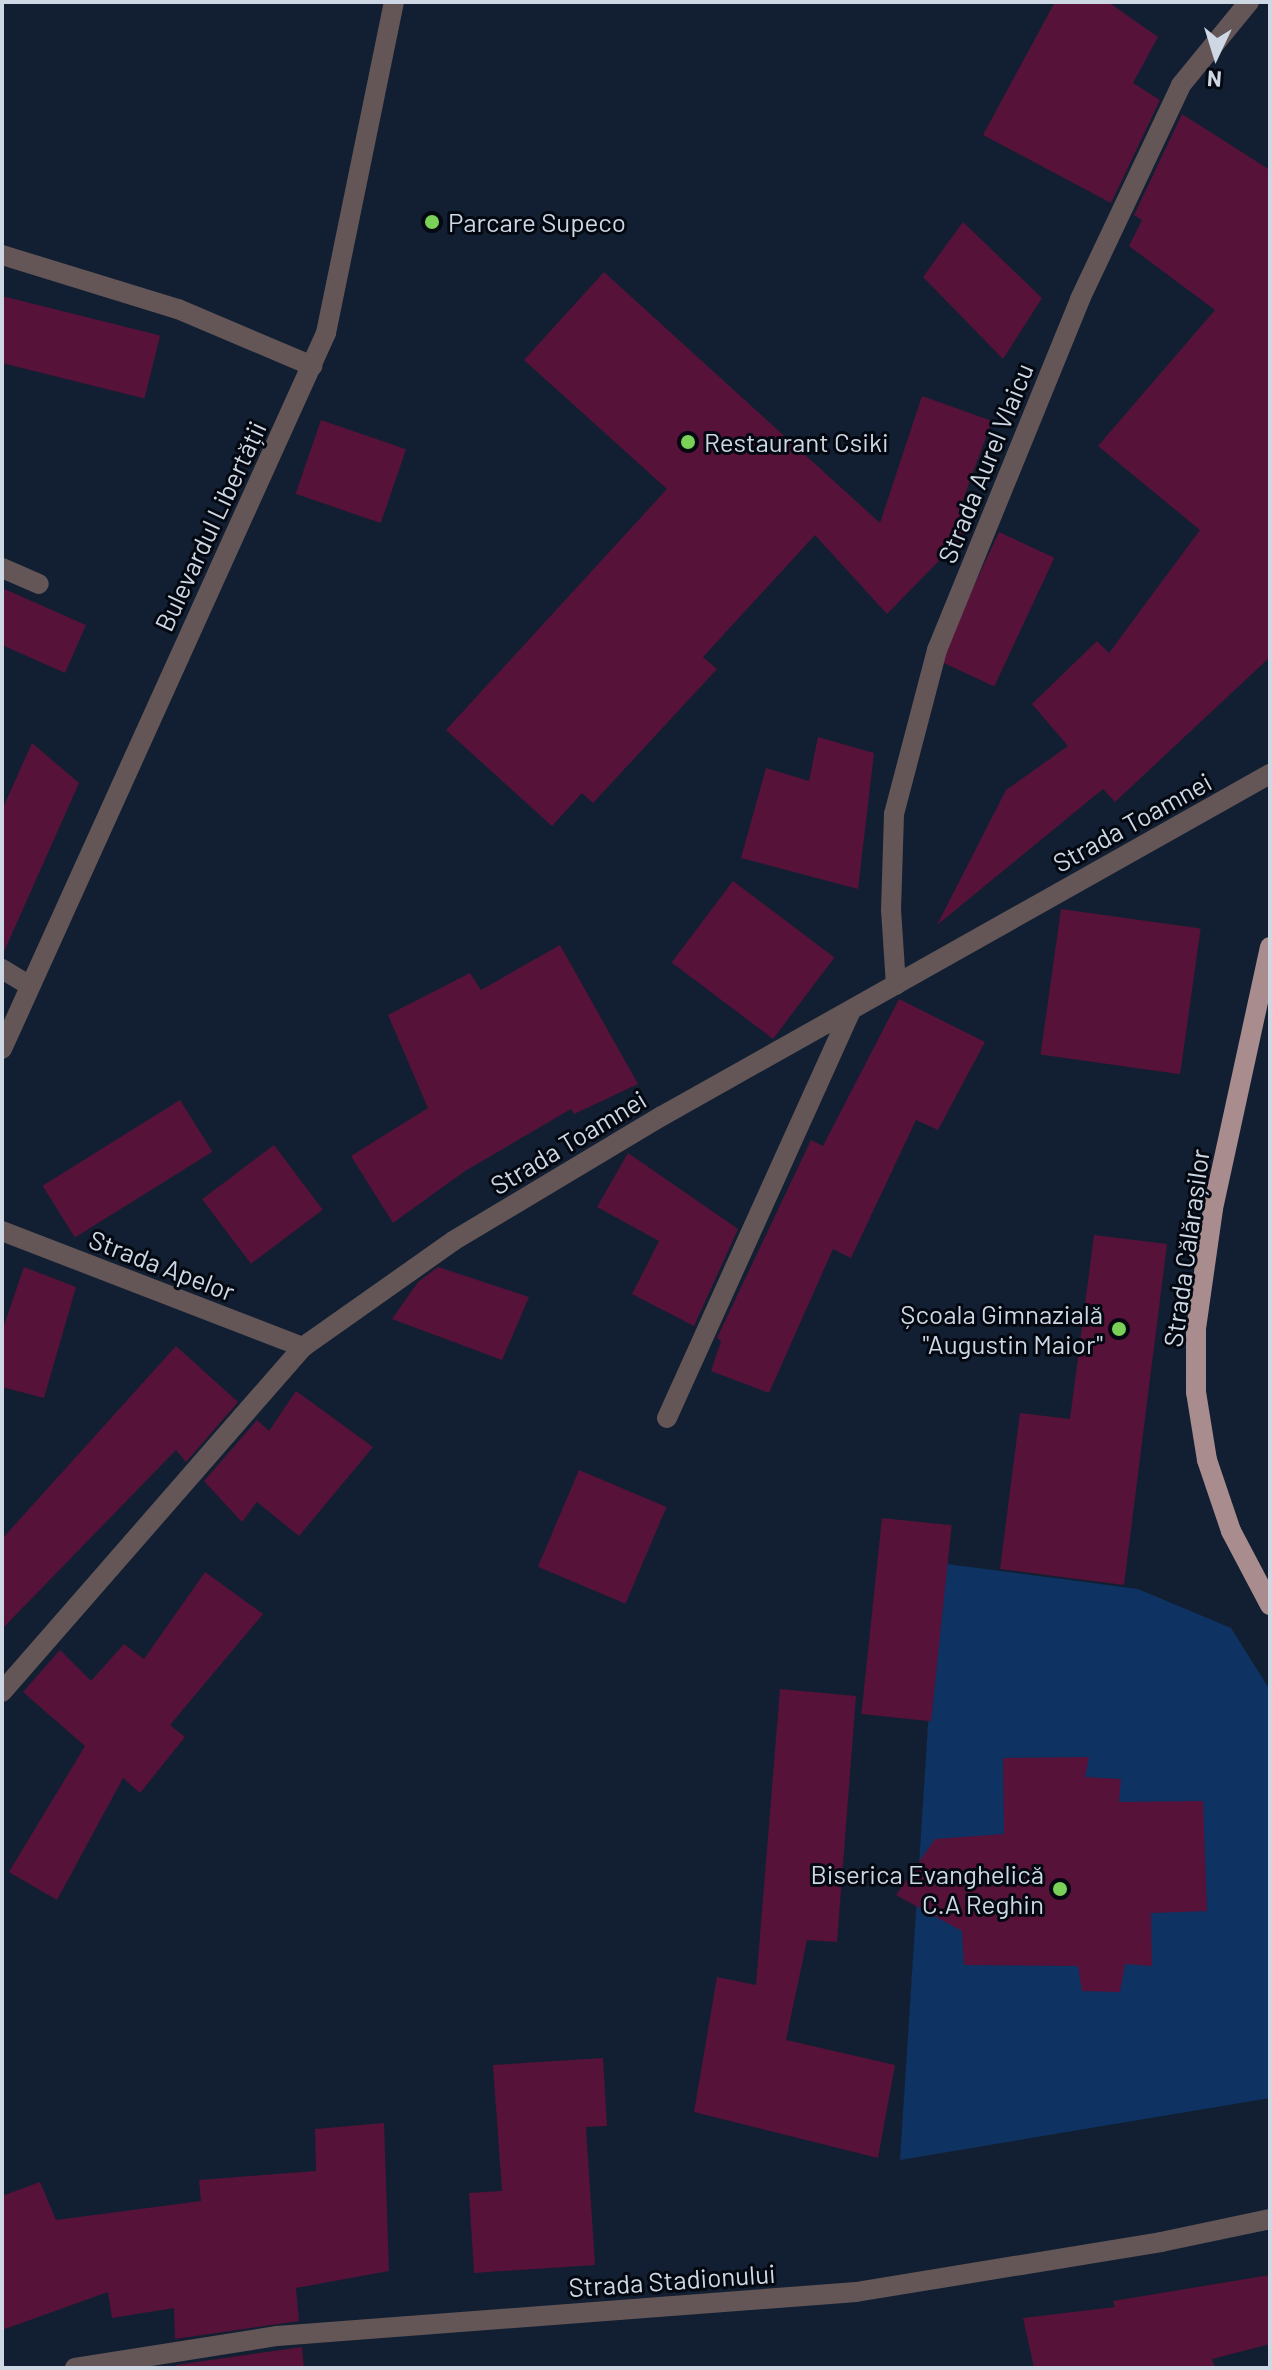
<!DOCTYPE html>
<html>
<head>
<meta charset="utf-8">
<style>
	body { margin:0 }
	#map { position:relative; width:1272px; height:2370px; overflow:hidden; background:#121f32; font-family:Barlow,sans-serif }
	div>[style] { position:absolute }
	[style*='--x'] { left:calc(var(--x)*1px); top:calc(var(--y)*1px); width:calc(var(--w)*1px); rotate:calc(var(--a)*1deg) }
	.green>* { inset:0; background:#0e3261 }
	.building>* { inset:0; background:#561238; transform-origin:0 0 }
	.minor>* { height:20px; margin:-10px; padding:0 10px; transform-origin:10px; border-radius:10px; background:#645656 }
	.major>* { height:20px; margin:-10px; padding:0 10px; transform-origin:10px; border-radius:10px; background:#a98c8d }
	.dots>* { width:22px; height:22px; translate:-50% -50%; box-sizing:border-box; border:4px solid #040911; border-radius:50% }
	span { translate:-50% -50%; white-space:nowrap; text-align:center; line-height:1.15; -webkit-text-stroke:6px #040911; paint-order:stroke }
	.poi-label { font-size:26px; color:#ced7e4 }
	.left { translate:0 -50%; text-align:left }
	.right { translate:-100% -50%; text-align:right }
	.street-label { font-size:26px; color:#ced7e4 }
	.frame { position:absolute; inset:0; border:4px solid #ced7e4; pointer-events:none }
	.north { position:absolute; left:1176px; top:16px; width:80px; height:80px; -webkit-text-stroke:6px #040911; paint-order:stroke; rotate:184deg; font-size:22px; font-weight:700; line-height:32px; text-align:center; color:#ced7e4 }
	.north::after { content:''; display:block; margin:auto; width:28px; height:36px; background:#ced7e4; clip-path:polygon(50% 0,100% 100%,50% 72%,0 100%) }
</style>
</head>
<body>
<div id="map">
	<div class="green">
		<i style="clip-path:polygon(947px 1564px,1138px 1589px,1231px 1628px,1270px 1690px,1270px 2098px,900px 2160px,928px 1725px)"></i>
	</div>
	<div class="building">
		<i style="clip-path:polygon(1055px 2px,1108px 2px,1158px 37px,1133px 83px,1160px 100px,1111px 203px,983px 135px)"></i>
		<i style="clip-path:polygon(1182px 114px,1270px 170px,1270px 657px,1115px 802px,1103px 789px,937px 925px,1006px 790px,1068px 746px,1032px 704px,1097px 641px,1109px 653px,1200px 530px,1098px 446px,1215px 310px,1129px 246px,1142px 220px,1134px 215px)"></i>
		<i style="clip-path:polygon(963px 222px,1042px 298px,1003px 359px,923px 277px)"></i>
		<i style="clip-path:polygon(604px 272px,880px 523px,922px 396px,992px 421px,958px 513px,974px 525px,887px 614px,815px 535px,703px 657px,717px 669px,593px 803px,582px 793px,552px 826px,446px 730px,667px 489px,524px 360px)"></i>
		<i style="left:2px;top:296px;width:163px;height:65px;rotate:14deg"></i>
		<i style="left:321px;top:420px;width:90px;height:78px;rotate:19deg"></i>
		<i style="left:999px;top:532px;width:61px;height:142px;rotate:25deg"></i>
		<i style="clip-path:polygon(2px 588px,86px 625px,65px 673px,2px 645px)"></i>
		<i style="clip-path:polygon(818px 737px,874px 753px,858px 889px,741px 858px,766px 768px,809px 781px)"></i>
		<i style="clip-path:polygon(32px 743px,79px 783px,2px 956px,2px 810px)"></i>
		<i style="left:733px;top:881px;width:127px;height:102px;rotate:37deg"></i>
		<i style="left:1061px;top:909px;width:141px;height:147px;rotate:8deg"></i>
		<i style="clip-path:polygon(560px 945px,638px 1084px,574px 1114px,571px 1109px,465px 1171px,393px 1223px,351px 1156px,428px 1108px,388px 1015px,470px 973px,481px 990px)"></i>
		<i style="clip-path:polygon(899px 999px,985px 1042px,938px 1130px,916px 1120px,851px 1258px,833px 1249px,769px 1393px,711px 1371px,721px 1341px,717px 1338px,811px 1140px,823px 1146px)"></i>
		<i style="left:180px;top:1100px;width:61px;height:162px;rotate:58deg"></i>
		<i style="left:274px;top:1145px;width:81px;height:90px;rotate:53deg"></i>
		<i style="clip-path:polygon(628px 1153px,738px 1229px,694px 1326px,632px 1294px,659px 1241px,597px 1207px)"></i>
		<i style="clip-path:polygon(1094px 1235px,1167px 1244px,1124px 1585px,1000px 1569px,1020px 1413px,1070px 1419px)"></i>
		<i style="clip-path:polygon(24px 1267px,76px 1287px,44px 1398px,2px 1387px,2px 1331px)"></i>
		<i style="clip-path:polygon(438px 1267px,529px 1297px,502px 1360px,392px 1319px,418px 1282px)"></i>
		<i style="clip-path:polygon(176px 1346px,238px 1402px,186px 1462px,176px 1450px,2px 1629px,2px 1539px)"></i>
		<i style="clip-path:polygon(296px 1391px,373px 1447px,299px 1536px,257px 1502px,242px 1522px,204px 1481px,257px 1420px,269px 1431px)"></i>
		<i style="left:579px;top:1470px;width:95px;height:105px;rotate:23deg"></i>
		<i style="left:882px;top:1518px;width:70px;height:197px;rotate:6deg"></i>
		<i style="clip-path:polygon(205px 1572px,263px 1614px,170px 1725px,185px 1737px,140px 1793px,123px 1778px,57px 1900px,9px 1872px,85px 1746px,23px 1692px,60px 1650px,91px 1681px,124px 1644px,144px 1659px)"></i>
		<i style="clip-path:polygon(780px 1689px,856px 1696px,837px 1942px,807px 1940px,786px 2040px,895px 2065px,878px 2158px,694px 2112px,717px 1977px,756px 1985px)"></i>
		<i style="clip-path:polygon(1089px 1757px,1085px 1777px,1121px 1779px,1119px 1802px,1203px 1801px,1207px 1911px,1151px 1913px,1152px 1966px,1125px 1964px,1120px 1992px,1082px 1991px,1078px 1966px,964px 1965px,962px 1931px,896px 1895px,935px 1839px,1004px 1834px,1003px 1758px)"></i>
		<i style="clip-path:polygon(603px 2058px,607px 2126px,586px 2127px,595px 2265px,474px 2273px,469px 2193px,502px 2191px,493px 2065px)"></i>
		<i style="clip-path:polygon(384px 2123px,389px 2271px,296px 2288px,299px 2321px,175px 2339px,174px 2308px,112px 2318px,108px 2292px,2px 2330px,2px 2196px,40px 2182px,56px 2220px,201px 2201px,199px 2180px,316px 2171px,315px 2129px)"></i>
		<i style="clip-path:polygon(1270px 2275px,1270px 2344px,1212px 2359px,1215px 2368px,1034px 2368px,1023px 2318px,1115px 2307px,1113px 2301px)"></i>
		<i style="clip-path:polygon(302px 2347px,304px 2368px,176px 2368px,176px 2365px)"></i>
	</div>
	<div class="minor">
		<i style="--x:2;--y:255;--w:184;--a:17.1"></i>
		<i style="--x:178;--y:309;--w:146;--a:23"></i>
		<i style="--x:2;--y:568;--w:40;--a:23.4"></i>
		<i style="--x:2;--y:969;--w:31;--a:31"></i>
		<i style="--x:896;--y:985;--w:75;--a:-93.8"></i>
		<i style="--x:891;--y:910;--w:96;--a:-88.2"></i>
		<i style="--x:894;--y:814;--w:170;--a:-75.3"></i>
		<i style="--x:937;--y:650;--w:379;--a:-67.8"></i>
		<i style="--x:1080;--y:299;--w:237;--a:-64.7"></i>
		<i style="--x:1181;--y:85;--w:107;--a:-50.7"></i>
		<i style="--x:2;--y:1049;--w:786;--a:-65.65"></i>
		<i style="--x:326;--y:333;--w:338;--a:-78.4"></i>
		<i style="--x:2;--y:1231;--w:323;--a:21.1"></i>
		<i style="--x:667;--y:1418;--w:447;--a:-65.7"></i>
		<i style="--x:2;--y:1692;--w:458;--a:-48.9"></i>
		<i style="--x:303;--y:1347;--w:184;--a:-35.2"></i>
		<i style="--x:453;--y:1241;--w:244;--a:-30.9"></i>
		<i style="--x:662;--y:1116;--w:698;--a:-29.36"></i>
		<i style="--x:75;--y:2368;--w:205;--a:-9"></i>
		<i style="--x:277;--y:2336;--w:581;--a:-4.35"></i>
		<i style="--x:856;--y:2292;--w:309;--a:-9.3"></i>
		<i style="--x:1161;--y:2242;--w:111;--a:-11.9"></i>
	</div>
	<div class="major">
		<i style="--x:1270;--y:947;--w:268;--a:102.3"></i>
		<i style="--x:1213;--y:1209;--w:120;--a:98.1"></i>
		<i style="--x:1196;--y:1328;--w:64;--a:90"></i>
		<i style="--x:1196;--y:1392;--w:69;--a:80.8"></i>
		<i style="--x:1207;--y:1460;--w:75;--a:71.3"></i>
		<i style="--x:1231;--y:1531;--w:84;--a:62.2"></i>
	</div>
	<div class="dots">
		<i style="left:432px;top:222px;background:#79d158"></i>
		<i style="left:688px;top:442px;background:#79d158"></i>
		<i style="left:1119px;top:1329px;background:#79d158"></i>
		<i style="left:1060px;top:1889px;background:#79d158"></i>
	</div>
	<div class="poi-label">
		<span class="left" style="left:448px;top:222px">Parcare Supeco</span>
		<span class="left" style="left:704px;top:442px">Restaurant Csiki</span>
		<span class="right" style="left:1103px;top:1329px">Școala Gimnazială<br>"Augustin Maior"</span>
		<span class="right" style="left:1044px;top:1889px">Biserica Evanghelică<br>C.A Reghin</span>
	</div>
	<div class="street-label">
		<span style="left:985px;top:463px;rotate:-68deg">Strada Aurel Vlaicu</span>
		<span style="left:210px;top:526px;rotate:-65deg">Bulevardul Libertății</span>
		<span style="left:1132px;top:822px;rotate:-29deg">Strada Toamnei</span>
		<span style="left:568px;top:1142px;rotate:-31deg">Strada Toamnei</span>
		<span style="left:1186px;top:1248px;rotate:-82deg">Strada Călărașilor</span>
		<span style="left:162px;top:1265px;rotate:21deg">Strada Apelor</span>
		<span style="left:672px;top:2280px;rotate:-4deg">Strada Stadionului</span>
	</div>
	<div class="frame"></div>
	<div class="north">N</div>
</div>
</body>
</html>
